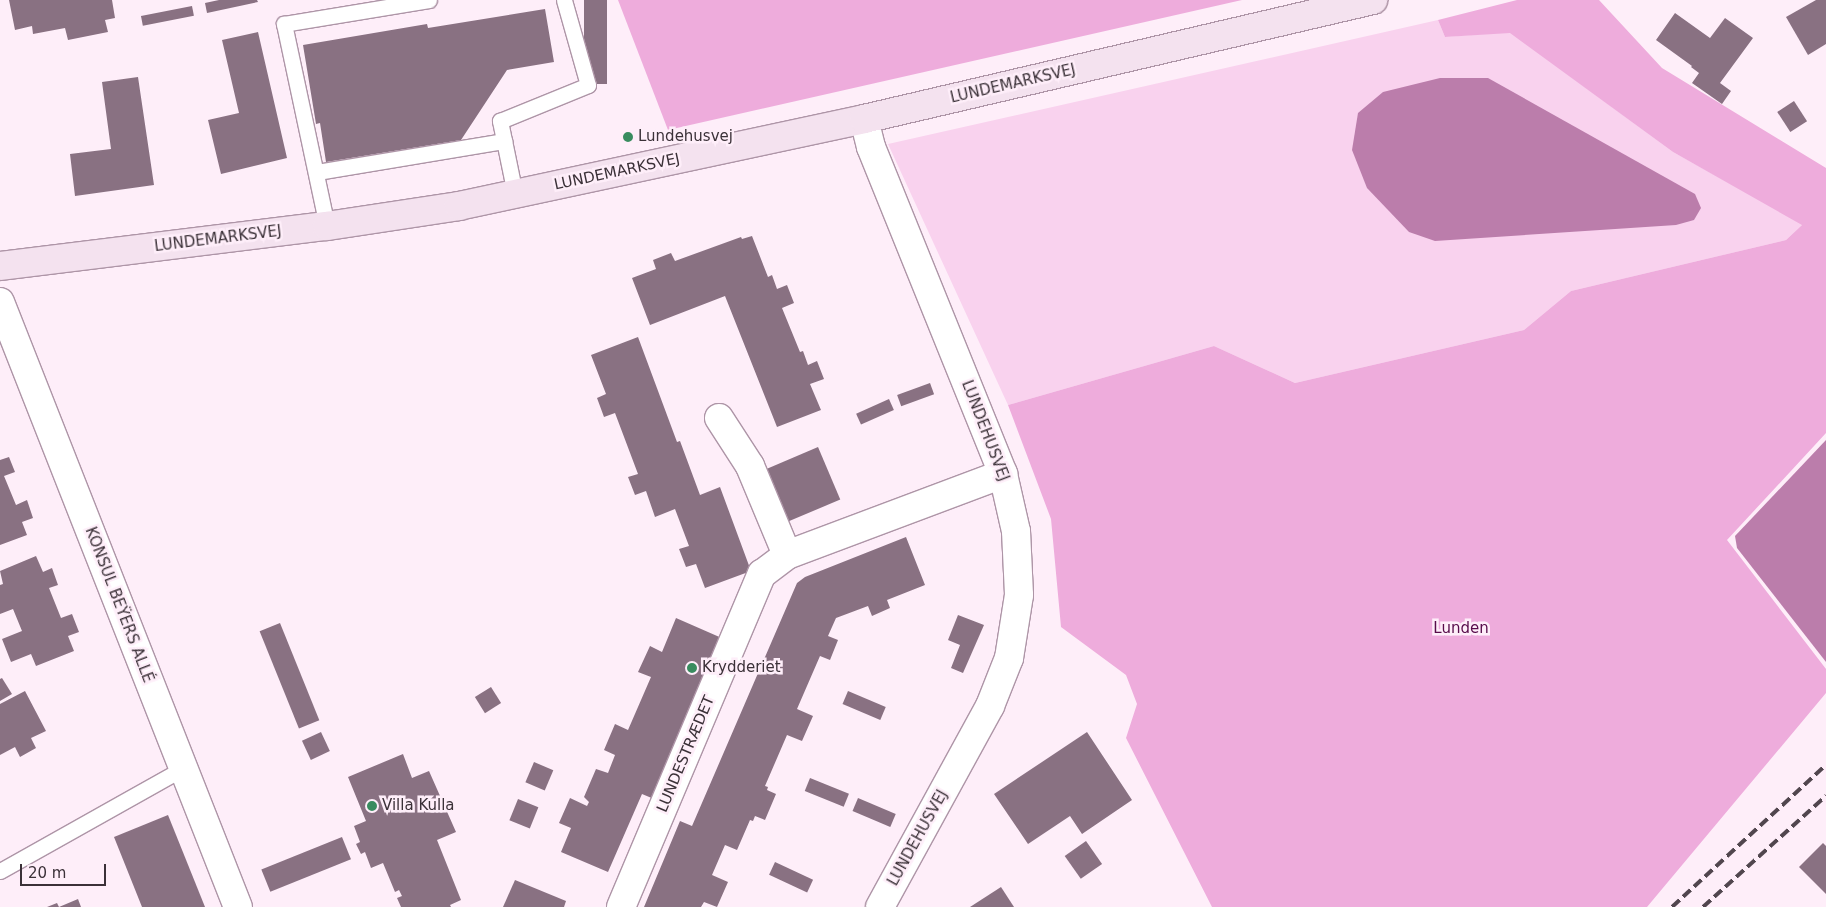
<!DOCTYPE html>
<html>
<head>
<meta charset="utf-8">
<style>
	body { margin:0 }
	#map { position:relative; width:1826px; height:907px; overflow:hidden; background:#feeef9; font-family:"DejaVu Sans",sans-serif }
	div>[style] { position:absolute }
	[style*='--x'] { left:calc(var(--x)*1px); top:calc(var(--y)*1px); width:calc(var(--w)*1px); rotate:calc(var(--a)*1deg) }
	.green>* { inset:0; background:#f9d2ee }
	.forest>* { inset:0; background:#eeacdc }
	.water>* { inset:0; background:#bb7dab }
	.building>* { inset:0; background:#897182; transform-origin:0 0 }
	.roads { filter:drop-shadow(1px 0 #ae95a7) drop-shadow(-1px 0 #ae95a7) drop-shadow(0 1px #ae95a7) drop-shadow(0 -1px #ae95a7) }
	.lane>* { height:15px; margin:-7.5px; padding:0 7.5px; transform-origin:7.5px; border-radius:7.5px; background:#fff }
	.street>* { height:28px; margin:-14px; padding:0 14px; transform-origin:14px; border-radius:14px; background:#fff }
	.secondary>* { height:28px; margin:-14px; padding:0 14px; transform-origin:14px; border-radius:14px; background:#f4e2ef }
	.rail>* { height:4px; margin-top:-2px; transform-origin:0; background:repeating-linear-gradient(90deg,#51464e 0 10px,transparent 0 15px) }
	.dots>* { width:14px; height:14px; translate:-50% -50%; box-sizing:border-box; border:2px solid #feeef9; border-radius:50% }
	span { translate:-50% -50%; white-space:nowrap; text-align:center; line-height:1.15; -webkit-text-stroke:5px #feeef9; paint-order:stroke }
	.street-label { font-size:15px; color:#3b3138 }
	.poi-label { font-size:15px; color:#3b3138 }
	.left { translate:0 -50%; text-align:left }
	.park-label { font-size:15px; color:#580c4b }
	.scale { position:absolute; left:20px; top:864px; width:86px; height:22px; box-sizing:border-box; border:2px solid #3b3138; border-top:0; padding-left:6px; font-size:15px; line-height:18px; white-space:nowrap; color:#3b3138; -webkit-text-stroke:4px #feeef9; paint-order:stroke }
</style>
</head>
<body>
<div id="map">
	<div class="green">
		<i style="clip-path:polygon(1438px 20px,1445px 37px,1510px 32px,1673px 152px,1803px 224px,1786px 240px,1571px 291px,1524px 330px,1295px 383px,1214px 346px,1008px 405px,888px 144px)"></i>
	</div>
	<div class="forest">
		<i style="clip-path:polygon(618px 0,1242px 0,668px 130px)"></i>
		<i style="clip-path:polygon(1517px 0,1599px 0,1662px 68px,1826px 168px,1826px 433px,1727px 540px,1826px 669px,1826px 693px,1647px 907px,1212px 907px,1126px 738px,1137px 704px,1126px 675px,1061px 627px,1051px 519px,1008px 405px,1214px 346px,1295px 383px,1524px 330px,1571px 291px,1786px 240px,1802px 225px,1673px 152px,1510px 33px,1445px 37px,1438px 20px)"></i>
	</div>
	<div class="water">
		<i style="clip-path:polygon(1440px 78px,1488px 78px,1695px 194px,1701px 208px,1694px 220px,1676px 225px,1435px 241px,1409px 232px,1367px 188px,1352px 150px,1358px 113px,1383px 92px)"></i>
		<i style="clip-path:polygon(1826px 440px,1826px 662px,1737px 548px,1735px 536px)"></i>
	</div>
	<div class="building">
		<i style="clip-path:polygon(9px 0,112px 0,115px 18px,105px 20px,108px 32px,68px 40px,65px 28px,33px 34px,32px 26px,15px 30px)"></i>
		<i style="clip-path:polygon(219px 0,257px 0,258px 2px,207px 13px,205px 3px)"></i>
		<i style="left:584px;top:0;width:23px;height:84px"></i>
		<i style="clip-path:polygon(1816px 0,1826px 0,1826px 44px,1808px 55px,1786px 17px)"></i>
		<i style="left:192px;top:6px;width:10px;height:52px;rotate:79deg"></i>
		<i style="clip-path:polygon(545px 9px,554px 62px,507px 70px,461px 140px,326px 162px,320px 123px,316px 124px,303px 45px,427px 24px,428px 28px)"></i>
		<i style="clip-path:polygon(1675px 13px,1710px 38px,1725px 18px,1753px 38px,1720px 83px,1731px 91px,1722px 104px,1692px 83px,1699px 73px,1691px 67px,1692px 66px,1656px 40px)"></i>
		<i style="clip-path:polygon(258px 32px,287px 158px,221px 174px,208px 120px,239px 113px,222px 40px)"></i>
		<i style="clip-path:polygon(138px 77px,154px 185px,75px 196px,70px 154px,111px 149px,102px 82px)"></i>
		<i style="left:1794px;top:101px;width:24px;height:20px;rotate:57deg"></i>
		<i style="clip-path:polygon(752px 236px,768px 277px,772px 275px,777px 289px,787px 285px,794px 303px,782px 308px,800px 352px,803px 351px,808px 365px,817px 361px,824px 379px,810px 384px,821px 410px,777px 427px,725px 296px,650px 325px,632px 278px,656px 269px,653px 260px,671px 253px,675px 261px,741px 237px,742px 239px)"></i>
		<i style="clip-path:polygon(638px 337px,677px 442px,680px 441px,700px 495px,720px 487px,751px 571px,705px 588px,696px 564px,686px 567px,679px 549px,689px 546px,675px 509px,655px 517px,646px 491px,635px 495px,628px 477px,638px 474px,615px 413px,604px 417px,597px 398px,606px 394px,591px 355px)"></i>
		<i style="left:930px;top:383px;width:12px;height:35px;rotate:70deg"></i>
		<i style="left:889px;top:399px;width:12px;height:36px;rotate:66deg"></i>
		<i style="left:818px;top:447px;width:57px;height:56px;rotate:67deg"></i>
		<i style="clip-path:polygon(9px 457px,15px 472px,4px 476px,16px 505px,27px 500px,33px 518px,22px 522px,27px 535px,0 545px,0 460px)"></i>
		<i style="clip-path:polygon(906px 537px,925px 585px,887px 600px,890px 608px,872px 616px,868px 606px,836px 618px,828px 636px,838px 640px,830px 660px,820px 656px,797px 709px,813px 716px,802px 741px,787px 735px,765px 786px,768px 787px,767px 790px,776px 794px,765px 820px,755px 816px,753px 821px,750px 820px,737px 850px,725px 845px,712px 875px,728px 882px,717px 907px,704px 902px,701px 907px,644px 907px,680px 821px,692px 826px,797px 583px,805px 577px)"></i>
		<i style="clip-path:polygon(36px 556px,43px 572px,52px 568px,58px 585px,49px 588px,61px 618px,72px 614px,79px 632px,68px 636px,74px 651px,36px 666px,31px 654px,11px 662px,2px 639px,22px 631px,13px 609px,0 614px,0 585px,3px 584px,0 571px)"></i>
		<i style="clip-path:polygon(958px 615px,984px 625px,963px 673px,951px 668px,960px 645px,948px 640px)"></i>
		<i style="clip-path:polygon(676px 618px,724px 639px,654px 799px,642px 794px,608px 872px,561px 852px,571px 828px,559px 823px,570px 798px,587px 806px,589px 802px,584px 797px,596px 769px,608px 773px,615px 755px,604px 750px,615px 724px,628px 730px,651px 677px,638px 672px,650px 646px,662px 652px)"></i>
		<i style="left:280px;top:623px;width:105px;height:22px;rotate:68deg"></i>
		<i style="clip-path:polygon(2px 678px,12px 694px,0 701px,0 679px)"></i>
		<i style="left:491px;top:687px;width:19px;height:19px;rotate:58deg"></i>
		<i style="clip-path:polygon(25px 691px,46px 731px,31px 738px,36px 748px,20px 757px,15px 747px,0 755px,0 704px)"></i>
		<i style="left:848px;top:691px;width:41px;height:14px;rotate:23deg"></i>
		<i style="left:321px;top:732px;width:21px;height:21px;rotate:65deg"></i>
		<i style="clip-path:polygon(1087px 732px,1132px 800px,1082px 834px,1070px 816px,1028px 844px,994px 794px)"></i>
		<i style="clip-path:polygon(403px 754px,412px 778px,429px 771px,456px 832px,437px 840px,461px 900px,450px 905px,451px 907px,401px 907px,397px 898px,402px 896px,399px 890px,395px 892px,383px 863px,371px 868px,365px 852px,361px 854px,356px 844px,360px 842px,354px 826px,366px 821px,348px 777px)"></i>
		<i style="left:534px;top:762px;width:21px;height:22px;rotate:23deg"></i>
		<i style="left:810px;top:778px;width:42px;height:14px;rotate:22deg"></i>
		<i style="left:858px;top:798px;width:41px;height:14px;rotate:23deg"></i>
		<i style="left:518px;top:799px;width:22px;height:23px;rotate:22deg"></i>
		<i style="clip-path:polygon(168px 815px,205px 907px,142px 907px,114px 837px)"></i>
		<i style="left:342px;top:837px;width:24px;height:87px;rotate:68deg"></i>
		<i style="left:1086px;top:841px;width:28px;height:26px;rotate:55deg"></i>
		<i style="clip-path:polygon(1823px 843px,1826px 846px,1826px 894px,1799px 867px)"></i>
		<i style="left:775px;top:862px;width:42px;height:14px;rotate:25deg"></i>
		<i style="clip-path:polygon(515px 880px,566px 901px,564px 907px,503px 907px)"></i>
		<i style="clip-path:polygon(1001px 887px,1014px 907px,970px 907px)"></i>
		<i style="clip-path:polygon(78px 899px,81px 907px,47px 907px,57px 903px,59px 907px)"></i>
	</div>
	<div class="roads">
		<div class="lane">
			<i style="--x:317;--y:172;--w:190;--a:-9.4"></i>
			<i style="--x:515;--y:194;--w:75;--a:-101.6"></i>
			<i style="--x:500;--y:121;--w:95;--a:-22.2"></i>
			<i style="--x:588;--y:85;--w:88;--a:-105.8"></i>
			<i style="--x:327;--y:226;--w:207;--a:-102"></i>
			<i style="--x:284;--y:24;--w:147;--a:-9.4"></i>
			<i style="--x:0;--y:871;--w:209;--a:-29.3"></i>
		</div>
		<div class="street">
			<i style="--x:864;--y:119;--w:29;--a:76"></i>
			<i style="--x:871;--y:147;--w:353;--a:68"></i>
			<i style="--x:1003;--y:474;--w:58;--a:77.2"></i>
			<i style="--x:1016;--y:531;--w:64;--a:87.3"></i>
			<i style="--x:1019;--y:595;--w:64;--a:99"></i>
			<i style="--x:1009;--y:658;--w:52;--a:111.6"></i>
			<i style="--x:990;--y:706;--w:229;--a:118.7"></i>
			<i style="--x:0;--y:302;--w:650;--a:68.53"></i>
			<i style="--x:719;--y:418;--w:57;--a:57.1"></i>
			<i style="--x:750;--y:466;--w:96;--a:67.4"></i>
			<i style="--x:621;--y:907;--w:362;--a:-67.1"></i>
			<i style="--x:762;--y:574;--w:31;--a:-37"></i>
			<i style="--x:787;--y:555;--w:231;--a:-20.6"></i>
		</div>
		<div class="secondary">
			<i style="--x:0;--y:266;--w:329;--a:-7"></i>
			<i style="--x:327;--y:226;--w:134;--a:-8.6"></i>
			<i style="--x:459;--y:206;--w:414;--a:-12.1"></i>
			<i style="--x:864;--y:119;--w:523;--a:-13.16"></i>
		</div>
	</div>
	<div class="rail">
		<i style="--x:1672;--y:907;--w:209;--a:-42.7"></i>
		<i style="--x:1703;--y:907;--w:166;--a:-42.1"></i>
	</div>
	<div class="dots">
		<i style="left:628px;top:137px;background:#398c5f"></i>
		<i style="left:692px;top:668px;background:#398c5f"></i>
		<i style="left:372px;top:806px;background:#398c5f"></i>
	</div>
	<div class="street-label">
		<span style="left:1013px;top:84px;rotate:-13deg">LUNDEMARKSVEJ</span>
		<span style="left:617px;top:172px;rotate:-12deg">LUNDEMARKSVEJ</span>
		<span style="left:218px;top:239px;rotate:-7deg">LUNDEMARKSVEJ</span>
		<span style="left:985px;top:431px;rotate:69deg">LUNDEHUSVEJ</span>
		<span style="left:119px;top:605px;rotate:69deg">KONSUL BEŸERS ALLÉ</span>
		<span style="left:686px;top:754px;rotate:-67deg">LUNDESTRÆDET</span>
		<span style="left:918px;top:838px;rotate:-61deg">LUNDEHUSVEJ</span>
	</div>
	<div class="poi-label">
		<span class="left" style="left:638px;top:137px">Lundehusvej</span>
		<span class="left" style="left:702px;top:668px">Krydderiet</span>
		<span class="left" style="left:382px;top:806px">Villa Kulla</span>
	</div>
	<div class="park-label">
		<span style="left:1461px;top:629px">Lunden</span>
	</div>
	<div class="scale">20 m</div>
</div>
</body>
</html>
